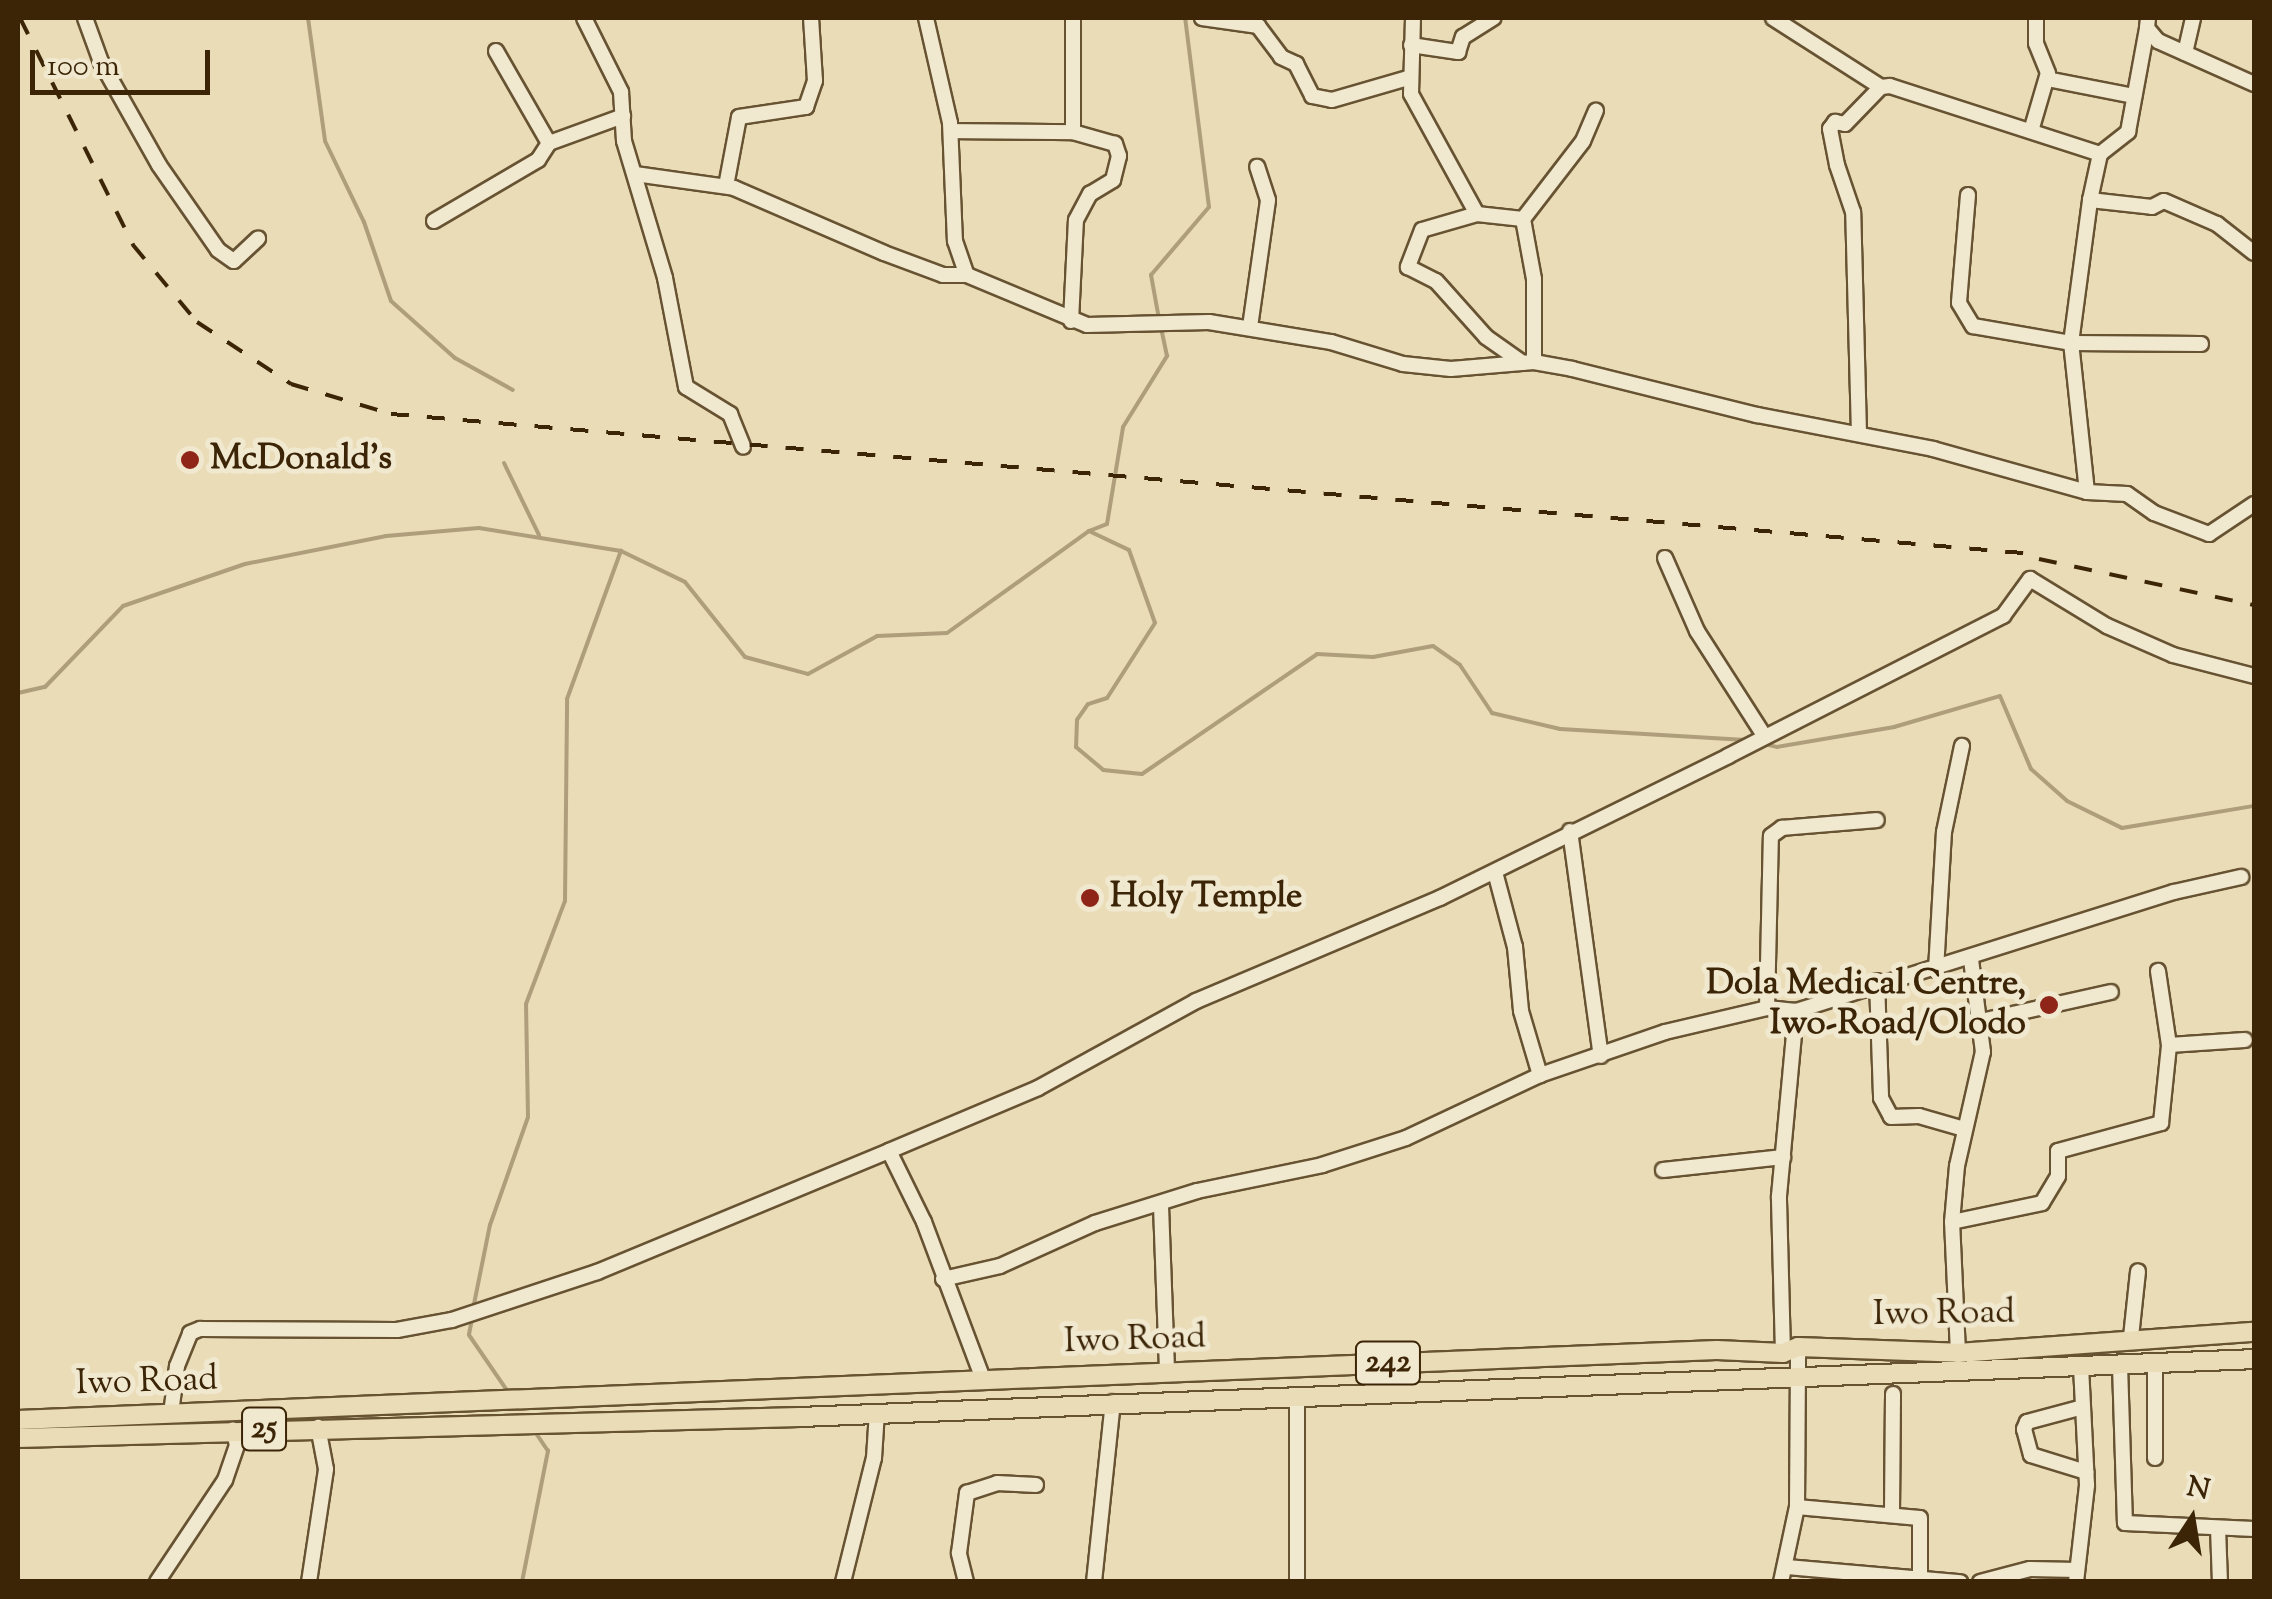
<!DOCTYPE html>
<html>
<head>
<meta charset="utf-8">
<style>
	body { margin:0 }
	#map { position:relative; width:2272px; height:1599px; overflow:hidden; background:#e9dcb7; font-family:"Sorts Mill Goudy",serif }
	div>[style] { position:absolute }
	[style*='--x'] { left:calc(var(--x)*1px); top:calc(var(--y)*1px); width:calc(var(--w)*1px); rotate:calc(var(--a)*1deg) }
	.stream>* { height:4px; margin:-2px; padding:0 2px; transform-origin:2px; border-radius:2px; background:#ae9e7b }
	.roads { filter:drop-shadow(2px 0 #675332) drop-shadow(-2px 0 #675332) drop-shadow(0 2px #675332) drop-shadow(0 -2px #675332) }
	.minor>* { height:14px; margin:-7px; padding:0 7px; transform-origin:7px; border-radius:7px; background:#f1e8d0 }
	.major>* { height:18px; margin:-9px; padding:0 9px; transform-origin:9px; border-radius:9px; background:#e9dcb7 }
	.rail>* { height:4px; margin-top:-2px; transform-origin:0; background:repeating-linear-gradient(90deg,#3c2506 0 18px,transparent 0 36px) }
	.dots>* { width:28px; height:28px; translate:-50% -50%; box-sizing:border-box; border:5px solid #f1e8d0; border-radius:50% }
	span { translate:-50% -50%; white-space:nowrap; text-align:center; line-height:1.15; -webkit-text-stroke:10px #f1e8d0; paint-order:stroke }
	.shield-label span { padding:2px 8px; background:#f1e8d0; border:2px solid; border-radius:8px; -webkit-text-stroke-width:0 }
	.shield-label { font-size:32px; color:#3c2506; font-weight:700 }
	.poi-label { font-size:35px; color:#3c2506; font-weight:700 }
	.left { translate:0 -50%; text-align:left }
	.right { translate:-100% -50%; text-align:right }
	.street-label { font-size:35px; color:#3c2506 }
	.frame { position:absolute; inset:0; border:20px solid #3c2506; pointer-events:none }
	.north { position:absolute; left:2142px; top:1469px; width:100px; height:100px; -webkit-text-stroke:8px #f1e8d0; paint-order:stroke; rotate:12deg; font-size:28px; font-weight:700; line-height:40px; text-align:center; color:#3c2506 }
	.north::after { content:''; display:block; margin:auto; width:35px; height:45px; background:#3c2506; clip-path:polygon(50% 0,100% 100%,50% 72%,0 100%) }
	.scale { position:absolute; left:30px; top:50px; width:180px; height:45px; box-sizing:border-box; border:5px solid #3c2506; border-top:0; padding-left:12px; font-size:30px; line-height:35px; white-space:nowrap; color:#3c2506; -webkit-text-stroke:8px #f1e8d0; paint-order:stroke }
</style>
</head>
<body>
<div id="map">
	<div class="stream">
		<i style="--x:308;--y:18;--w:124;--a:82.1"></i>
		<i style="--x:325;--y:141;--w:90;--a:64.3"></i>
		<i style="--x:364;--y:222;--w:83;--a:71.1"></i>
		<i style="--x:391;--y:301;--w:86;--a:41.7"></i>
		<i style="--x:455;--y:358;--w:66;--a:28.9"></i>
		<i style="--x:1159;--y:319;--w:45;--a:-100.3"></i>
		<i style="--x:1151;--y:275;--w:89;--a:-49.5"></i>
		<i style="--x:1209;--y:207;--w:191;--a:-97.2"></i>
		<i style="--x:504;--y:463;--w:80;--a:64.1"></i>
		<i style="--x:1089;--y:531;--w:19;--a:-21"></i>
		<i style="--x:1107;--y:524;--w:98;--a:-80.6"></i>
		<i style="--x:1123;--y:427;--w:84;--a:-58.2"></i>
		<i style="--x:1167;--y:356;--w:29;--a:-102"></i>
		<i style="--x:18;--y:693;--w:28;--a:-13"></i>
		<i style="--x:45;--y:687;--w:112;--a:-46.1"></i>
		<i style="--x:123;--y:606;--w:129;--a:-19"></i>
		<i style="--x:245;--y:564;--w:144;--a:-11.2"></i>
		<i style="--x:386;--y:536;--w:93;--a:-4.9"></i>
		<i style="--x:479;--y:528;--w:144;--a:9.2"></i>
		<i style="--x:621;--y:551;--w:71;--a:25.8"></i>
		<i style="--x:685;--y:582;--w:96;--a:51.3"></i>
		<i style="--x:745;--y:657;--w:65;--a:15.1"></i>
		<i style="--x:808;--y:674;--w:79;--a:-28.8"></i>
		<i style="--x:877;--y:636;--w:70;--a:-2.5"></i>
		<i style="--x:947;--y:633;--w:175;--a:-35.7"></i>
		<i style="--x:1089;--y:531;--w:44;--a:25.4"></i>
		<i style="--x:1129;--y:550;--w:77;--a:70.4"></i>
		<i style="--x:1155;--y:623;--w:89;--a:122.6"></i>
		<i style="--x:1107;--y:698;--w:20;--a:162"></i>
		<i style="--x:1088;--y:704;--w:19;--a:125"></i>
		<i style="--x:1077;--y:720;--w:27;--a:92"></i>
		<i style="--x:1076;--y:747;--w:35;--a:40"></i>
		<i style="--x:1103;--y:770;--w:39;--a:6"></i>
		<i style="--x:1142;--y:774;--w:212;--a:-34.4"></i>
		<i style="--x:1317;--y:654;--w:56;--a:3.1"></i>
		<i style="--x:1373;--y:657;--w:61;--a:-10.4"></i>
		<i style="--x:1433;--y:646;--w:33;--a:35"></i>
		<i style="--x:1460;--y:665;--w:58;--a:56.3"></i>
		<i style="--x:1492;--y:713;--w:70;--a:13.2"></i>
		<i style="--x:1560;--y:729;--w:186;--a:3.4"></i>
		<i style="--x:1760;--y:743;--w:17;--a:13"></i>
		<i style="--x:1777;--y:747;--w:119;--a:-9.7"></i>
		<i style="--x:1894;--y:727;--w:110;--a:-16.3"></i>
		<i style="--x:2000;--y:696;--w:79;--a:67"></i>
		<i style="--x:2031;--y:769;--w:48;--a:41.6"></i>
		<i style="--x:2067;--y:801;--w:61;--a:26.1"></i>
		<i style="--x:2122;--y:828;--w:134;--a:-9.5"></i>
		<i style="--x:473;--y:1309;--w:86;--a:-78.6"></i>
		<i style="--x:490;--y:1225;--w:114;--a:-70.6"></i>
		<i style="--x:528;--y:1117;--w:113;--a:-91"></i>
		<i style="--x:526;--y:1004;--w:110;--a:-69.3"></i>
		<i style="--x:565;--y:901;--w:202;--a:-89.4"></i>
		<i style="--x:567;--y:699;--w:158;--a:-70"></i>
		<i style="--x:472;--y:1319;--w:16;--a:101"></i>
		<i style="--x:469;--y:1335;--w:69;--a:55.6"></i>
		<i style="--x:522;--y:1582;--w:134;--a:-78.8"></i>
		<i style="--x:548;--y:1451;--w:27;--a:-124"></i>
	</div>
	<div class="roads">
		<div class="minor">
			<i style="--x:85;--y:18;--w:47;--a:70"></i>
			<i style="--x:101;--y:62;--w:118;--a:60.6"></i>
			<i style="--x:159;--y:165;--w:103;--a:55.2"></i>
			<i style="--x:218;--y:250;--w:19;--a:35"></i>
			<i style="--x:234;--y:261;--w:33;--a:-43"></i>
			<i style="--x:584;--y:18;--w:83;--a:63.4"></i>
			<i style="--x:621;--y:92;--w:49;--a:86.5"></i>
			<i style="--x:624;--y:141;--w:143;--a:73.3"></i>
			<i style="--x:665;--y:278;--w:111;--a:79.1"></i>
			<i style="--x:686;--y:387;--w:52;--a:31.5"></i>
			<i style="--x:730;--y:414;--w:35;--a:68"></i>
			<i style="--x:926;--y:18;--w:108;--a:77.1"></i>
			<i style="--x:950;--y:123;--w:118;--a:87.6"></i>
			<i style="--x:955;--y:241;--w:36;--a:71"></i>
			<i style="--x:1202;--y:18;--w:57;--a:8.1"></i>
			<i style="--x:1258;--y:26;--w:39;--a:53"></i>
			<i style="--x:1281;--y:57;--w:17;--a:25"></i>
			<i style="--x:1296;--y:64;--w:36;--a:63"></i>
			<i style="--x:1312;--y:96;--w:20;--a:11"></i>
			<i style="--x:1332;--y:100;--w:79;--a:-16.1"></i>
			<i style="--x:1413;--y:18;--w:76;--a:91.5"></i>
			<i style="--x:1411;--y:94;--w:137;--a:61.2"></i>
			<i style="--x:1477;--y:214;--w:46;--a:6.2"></i>
			<i style="--x:1523;--y:219;--w:61;--a:79.6"></i>
			<i style="--x:1534;--y:279;--w:83;--a:90"></i>
			<i style="--x:1773;--y:18;--w:128;--a:32.6"></i>
			<i style="--x:2148;--y:18;--w:10;--a:96"></i>
			<i style="--x:2147;--y:28;--w:17;--a:50"></i>
			<i style="--x:2158;--y:41;--w:105;--a:24.1"></i>
			<i style="--x:1411;--y:45;--w:48;--a:8.5"></i>
			<i style="--x:1458;--y:52;--w:16;--a:-72"></i>
			<i style="--x:1463;--y:37;--w:36;--a:-32"></i>
			<i style="--x:496;--y:51;--w:106;--a:60.1"></i>
			<i style="--x:2185;--y:53;--w:36;--a:-77"></i>
			<i style="--x:2047;--y:79;--w:89;--a:11.1"></i>
			<i style="--x:951;--y:131;--w:122;--a:0.5"></i>
			<i style="--x:2031;--y:131;--w:60;--a:-73.7"></i>
			<i style="--x:2048;--y:73;--w:32;--a:-112"></i>
			<i style="--x:2036;--y:43;--w:25;--a:-90"></i>
			<i style="--x:635;--y:174;--w:100;--a:8"></i>
			<i style="--x:734;--y:188;--w:163;--a:23.4"></i>
			<i style="--x:884;--y:253;--w:63;--a:20.4"></i>
			<i style="--x:943;--y:275;--w:24;--a:0"></i>
			<i style="--x:967;--y:275;--w:130;--a:22.6"></i>
			<i style="--x:1087;--y:325;--w:122;--a:-1.4"></i>
			<i style="--x:1209;--y:322;--w:124;--a:9.3"></i>
			<i style="--x:1331;--y:342;--w:75;--a:17"></i>
			<i style="--x:1403;--y:364;--w:48;--a:5.9"></i>
			<i style="--x:1451;--y:369;--w:83;--a:-4.8"></i>
			<i style="--x:1534;--y:362;--w:39;--a:10"></i>
			<i style="--x:1572;--y:369;--w:191;--a:14"></i>
			<i style="--x:1757;--y:415;--w:179;--a:10.9"></i>
			<i style="--x:1933;--y:449;--w:160;--a:15.6"></i>
			<i style="--x:2087;--y:492;--w:40;--a:2.9"></i>
			<i style="--x:2127;--y:494;--w:33;--a:35"></i>
			<i style="--x:2154;--y:513;--w:59;--a:20.9"></i>
			<i style="--x:2209;--y:534;--w:54;--a:-33.7"></i>
			<i style="--x:726;--y:186;--w:70;--a:-79.3"></i>
			<i style="--x:739;--y:117;--w:68;--a:-8.5"></i>
			<i style="--x:806;--y:107;--w:28;--a:-71"></i>
			<i style="--x:815;--y:81;--w:63;--a:-93.6"></i>
			<i style="--x:1968;--y:195;--w:108;--a:94.8"></i>
			<i style="--x:1959;--y:303;--w:27;--a:59"></i>
			<i style="--x:1973;--y:326;--w:99;--a:9.8"></i>
			<i style="--x:2071;--y:343;--w:130;--a:0.4"></i>
			<i style="--x:2090;--y:200;--w:62;--a:6.4"></i>
			<i style="--x:2152;--y:207;--w:13;--a:-27"></i>
			<i style="--x:2164;--y:201;--w:58;--a:23.5"></i>
			<i style="--x:2217;--y:224;--w:47;--a:38.1"></i>
			<i style="--x:1477;--y:214;--w:57;--a:163.8"></i>
			<i style="--x:1422;--y:230;--w:40;--a:111"></i>
			<i style="--x:1408;--y:267;--w:31;--a:27"></i>
			<i style="--x:1436;--y:281;--w:75;--a:48.2"></i>
			<i style="--x:1486;--y:337;--w:45;--a:35.1"></i>
			<i style="--x:1523;--y:219;--w:98;--a:-52.4"></i>
			<i style="--x:1583;--y:141;--w:33;--a:-67"></i>
			<i style="--x:434;--y:221;--w:121;--a:-30.4"></i>
			<i style="--x:538;--y:160;--w:20;--a:-57"></i>
			<i style="--x:549;--y:143;--w:79;--a:-20"></i>
			<i style="--x:1071;--y:321;--w:101;--a:-87.2"></i>
			<i style="--x:1076;--y:220;--w:30;--a:-62"></i>
			<i style="--x:1090;--y:194;--w:27;--a:-31"></i>
			<i style="--x:1113;--y:180;--w:25;--a:-76"></i>
			<i style="--x:1119;--y:156;--w:13;--a:-108"></i>
			<i style="--x:1115;--y:144;--w:44;--a:-164.1"></i>
			<i style="--x:1073;--y:132;--w:114;--a:-90"></i>
			<i style="--x:1250;--y:327;--w:128;--a:-81.9"></i>
			<i style="--x:1268;--y:200;--w:35;--a:-108"></i>
			<i style="--x:1859;--y:434;--w:222;--a:-91.5"></i>
			<i style="--x:1853;--y:212;--w:50;--a:-108.8"></i>
			<i style="--x:1837;--y:165;--w:37;--a:-101"></i>
			<i style="--x:1830;--y:129;--w:9;--a:-54"></i>
			<i style="--x:1835;--y:122;--w:10;--a:11"></i>
			<i style="--x:1845;--y:124;--w:52;--a:-45.8"></i>
			<i style="--x:1881;--y:87;--w:9;--a:-6"></i>
			<i style="--x:1890;--y:86;--w:221;--a:17.9"></i>
			<i style="--x:2087;--y:492;--w:150;--a:-96.1"></i>
			<i style="--x:2071;--y:343;--w:144;--a:-82.4"></i>
			<i style="--x:2090;--y:200;--w:47;--a:-77.7"></i>
			<i style="--x:2100;--y:154;--w:36;--a:-38"></i>
			<i style="--x:2128;--y:132;--w:106;--a:-79.6"></i>
			<i style="--x:1665;--y:558;--w:80;--a:66.3"></i>
			<i style="--x:1697;--y:631;--w:122;--a:57.3"></i>
			<i style="--x:1570;--y:831;--w:227;--a:82.2"></i>
			<i style="--x:1495;--y:872;--w:78;--a:75.1"></i>
			<i style="--x:1515;--y:947;--w:64;--a:84.6"></i>
			<i style="--x:1521;--y:1011;--w:67;--a:73.5"></i>
			<i style="--x:1936;--y:970;--w:138;--a:-86.7"></i>
			<i style="--x:1944;--y:832;--w:88;--a:-78.2"></i>
			<i style="--x:1877;--y:981;--w:117;--a:88"></i>
			<i style="--x:1881;--y:1098;--w:21;--a:62"></i>
			<i style="--x:1891;--y:1117;--w:28;--a:-2"></i>
			<i style="--x:1919;--y:1116;--w:47;--a:16.1"></i>
			<i style="--x:1767;--y:1008;--w:172;--a:-88.7"></i>
			<i style="--x:1771;--y:836;--w:14;--a:-36"></i>
			<i style="--x:1782;--y:828;--w:95;--a:-4.8"></i>
			<i style="--x:1981;--y:1021;--w:133;--a:-12.6"></i>
			<i style="--x:2169;--y:1045;--w:76;--a:-3.8"></i>
			<i style="--x:1663;--y:1170;--w:121;--a:-6.2"></i>
			<i style="--x:1161;--y:1206;--w:166;--a:87.9"></i>
			<i style="--x:1952;--y:1222;--w:92;--a:-11.9"></i>
			<i style="--x:2042;--y:1203;--w:31;--a:-59"></i>
			<i style="--x:2058;--y:1176;--w:25;--a:-90"></i>
			<i style="--x:2058;--y:1151;--w:107;--a:-15.2"></i>
			<i style="--x:2161;--y:1123;--w:78;--a:-84.1"></i>
			<i style="--x:2169;--y:1045;--w:75;--a:-98.5"></i>
			<i style="--x:943;--y:1279;--w:58;--a:-12.8"></i>
			<i style="--x:1000;--y:1266;--w:104;--a:-24.4"></i>
			<i style="--x:1095;--y:1223;--w:107;--a:-17.4"></i>
			<i style="--x:1197;--y:1191;--w:128;--a:-11.7"></i>
			<i style="--x:1322;--y:1165;--w:88;--a:-17.8"></i>
			<i style="--x:1406;--y:1138;--w:148;--a:-25.2"></i>
			<i style="--x:1540;--y:1075;--w:132;--a:-19"></i>
			<i style="--x:1665;--y:1032;--w:105;--a:-13.2"></i>
			<i style="--x:1767;--y:1008;--w:29;--a:6"></i>
			<i style="--x:1796;--y:1011;--w:396;--a:-17.5"></i>
			<i style="--x:2174;--y:892;--w:69;--a:-12.6"></i>
			<i style="--x:2131;--y:1337;--w:66;--a:-83.9"></i>
			<i style="--x:1783;--y:1353;--w:157;--a:-91.5"></i>
			<i style="--x:1779;--y:1196;--w:186;--a:-84.7"></i>
			<i style="--x:1958;--y:1353;--w:131;--a:-92.6"></i>
			<i style="--x:1952;--y:1222;--w:56;--a:-84.9"></i>
			<i style="--x:1957;--y:1166;--w:117;--a:-77.2"></i>
			<i style="--x:1983;--y:1052;--w:93;--a:-97.4"></i>
			<i style="--x:2155;--y:1364;--w:94;--a:90"></i>
			<i style="--x:2120;--y:1365;--w:158;--a:88.2"></i>
			<i style="--x:2125;--y:1523;--w:129;--a:2.7"></i>
			<i style="--x:983;--y:1379;--w:168;--a:-110.6"></i>
			<i style="--x:924;--y:1222;--w:79;--a:-116.2"></i>
			<i style="--x:889;--y:1151;--w:162;--a:-22.9"></i>
			<i style="--x:1038;--y:1088;--w:180;--a:-28.8"></i>
			<i style="--x:1196;--y:1001;--w:265;--a:-22.9"></i>
			<i style="--x:1440;--y:898;--w:321;--a:-26.2"></i>
			<i style="--x:1728;--y:756;--w:309;--a:-27"></i>
			<i style="--x:2003;--y:616;--w:46;--a:-53.9"></i>
			<i style="--x:2030;--y:579;--w:90;--a:31.4"></i>
			<i style="--x:2107;--y:626;--w:72;--a:23.7"></i>
			<i style="--x:2173;--y:655;--w:84;--a:14.5"></i>
			<i style="--x:1297;--y:1395;--w:187;--a:90"></i>
			<i style="--x:2083;--y:1407;--w:58;--a:165"></i>
			<i style="--x:2027;--y:1422;--w:8;--a:113"></i>
			<i style="--x:2024;--y:1429;--w:27;--a:75"></i>
			<i style="--x:2031;--y:1455;--w:58;--a:17.2"></i>
			<i style="--x:171;--y:1414;--w:48;--a:-82.9"></i>
			<i style="--x:177;--y:1366;--w:35;--a:-68"></i>
			<i style="--x:190;--y:1333;--w:11;--a:-22"></i>
			<i style="--x:200;--y:1329;--w:197;--a:0.3"></i>
			<i style="--x:397;--y:1330;--w:56;--a:-10.3"></i>
			<i style="--x:452;--y:1320;--w:153;--a:-18.3"></i>
			<i style="--x:597;--y:1272;--w:316;--a:-22.5"></i>
			<i style="--x:1797;--y:1507;--w:123;--a:5.1"></i>
			<i style="--x:1920;--y:1518;--w:61;--a:90"></i>
			<i style="--x:1892;--y:1511;--w:117;--a:-89.5"></i>
			<i style="--x:2218;--y:1528;--w:54;--a:87.9"></i>
			<i style="--x:1787;--y:1567;--w:174;--a:5"></i>
			<i style="--x:157;--y:1582;--w:123;--a:-56.3"></i>
			<i style="--x:225;--y:1480;--w:37;--a:-71"></i>
			<i style="--x:237;--y:1445;--w:16;--a:-105"></i>
			<i style="--x:309;--y:1582;--w:114;--a:-81.4"></i>
			<i style="--x:326;--y:1469;--w:43;--a:-100.8"></i>
			<i style="--x:843;--y:1582;--w:128;--a:-76"></i>
			<i style="--x:874;--y:1458;--w:46;--a:-86.3"></i>
			<i style="--x:966;--y:1582;--w:30;--a:-104"></i>
			<i style="--x:959;--y:1553;--w:61;--a:-82.4"></i>
			<i style="--x:967;--y:1493;--w:32;--a:-18"></i>
			<i style="--x:997;--y:1483;--w:39;--a:3"></i>
			<i style="--x:1094;--y:1582;--w:181;--a:-84"></i>
			<i style="--x:1781;--y:1582;--w:77;--a:-78"></i>
			<i style="--x:1797;--y:1507;--w:160;--a:-89.6"></i>
			<i style="--x:1980;--y:1582;--w:52;--a:-14.6"></i>
			<i style="--x:2030;--y:1569;--w:47;--a:1.2"></i>
			<i style="--x:2076;--y:1582;--w:98;--a:-83.5"></i>
			<i style="--x:2087;--y:1485;--w:118;--a:-92.9"></i>
		</div>
		<div class="major">
			<i style="--x:18;--y:1420;--w:1700;--a:-2.36"></i>
			<i style="--x:1717;--y:1350;--w:66;--a:2.6"></i>
			<i style="--x:1783;--y:1353;--w:16;--a:-22"></i>
			<i style="--x:1798;--y:1347;--w:160;--a:2.1"></i>
			<i style="--x:1958;--y:1353;--w:297;--a:-4.1"></i>
			<i style="--x:18;--y:1438;--w:782;--a:-1.54"></i>
			<i style="--x:800;--y:1417;--w:1455;--a:-2.28"></i>
		</div>
	</div>
	<div class="rail">
		<i style="--x:20;--y:18;--w:254;--a:63.5"></i>
		<i style="--x:133;--y:245;--w:100;--a:50.3"></i>
		<i style="--x:197;--y:322;--w:113;--a:33.4"></i>
		<i style="--x:291;--y:384;--w:104;--a:16.7"></i>
		<i style="--x:391;--y:414;--w:1650;--a:4.87"></i>
		<i style="--x:2039;--y:559;--w:220;--a:12.1"></i>
	</div>
	<div class="dots">
		<i style="left:190px;top:460px;background:#8f2418"></i>
		<i style="left:1090px;top:898px;background:#8f2418"></i>
		<i style="left:2049px;top:1005px;background:#8f2418"></i>
	</div>
	<div class="shield-label">
		<span style="left:1388px;top:1363px">242</span>
		<span style="left:264px;top:1429px">25</span>
	</div>
	<div class="poi-label">
		<span class="left" style="left:210px;top:460px">McDonald's</span>
		<span class="left" style="left:1110px;top:898px">Holy Temple</span>
		<span class="right" style="left:2026px;top:1005px">Dola Medical Centre,<br>Iwo-Road/Olodo</span>
	</div>
	<div class="street-label">
		<span style="left:1944px;top:1315px;rotate:-1deg">Iwo Road</span>
		<span style="left:1135px;top:1341px;rotate:-2deg">Iwo Road</span>
		<span style="left:147px;top:1383px;rotate:-2deg">Iwo Road</span>
	</div>
	<div class="frame"></div>
	<div class="north">N</div>
	<div class="scale">100 m</div>
</div>
</body>
</html>
